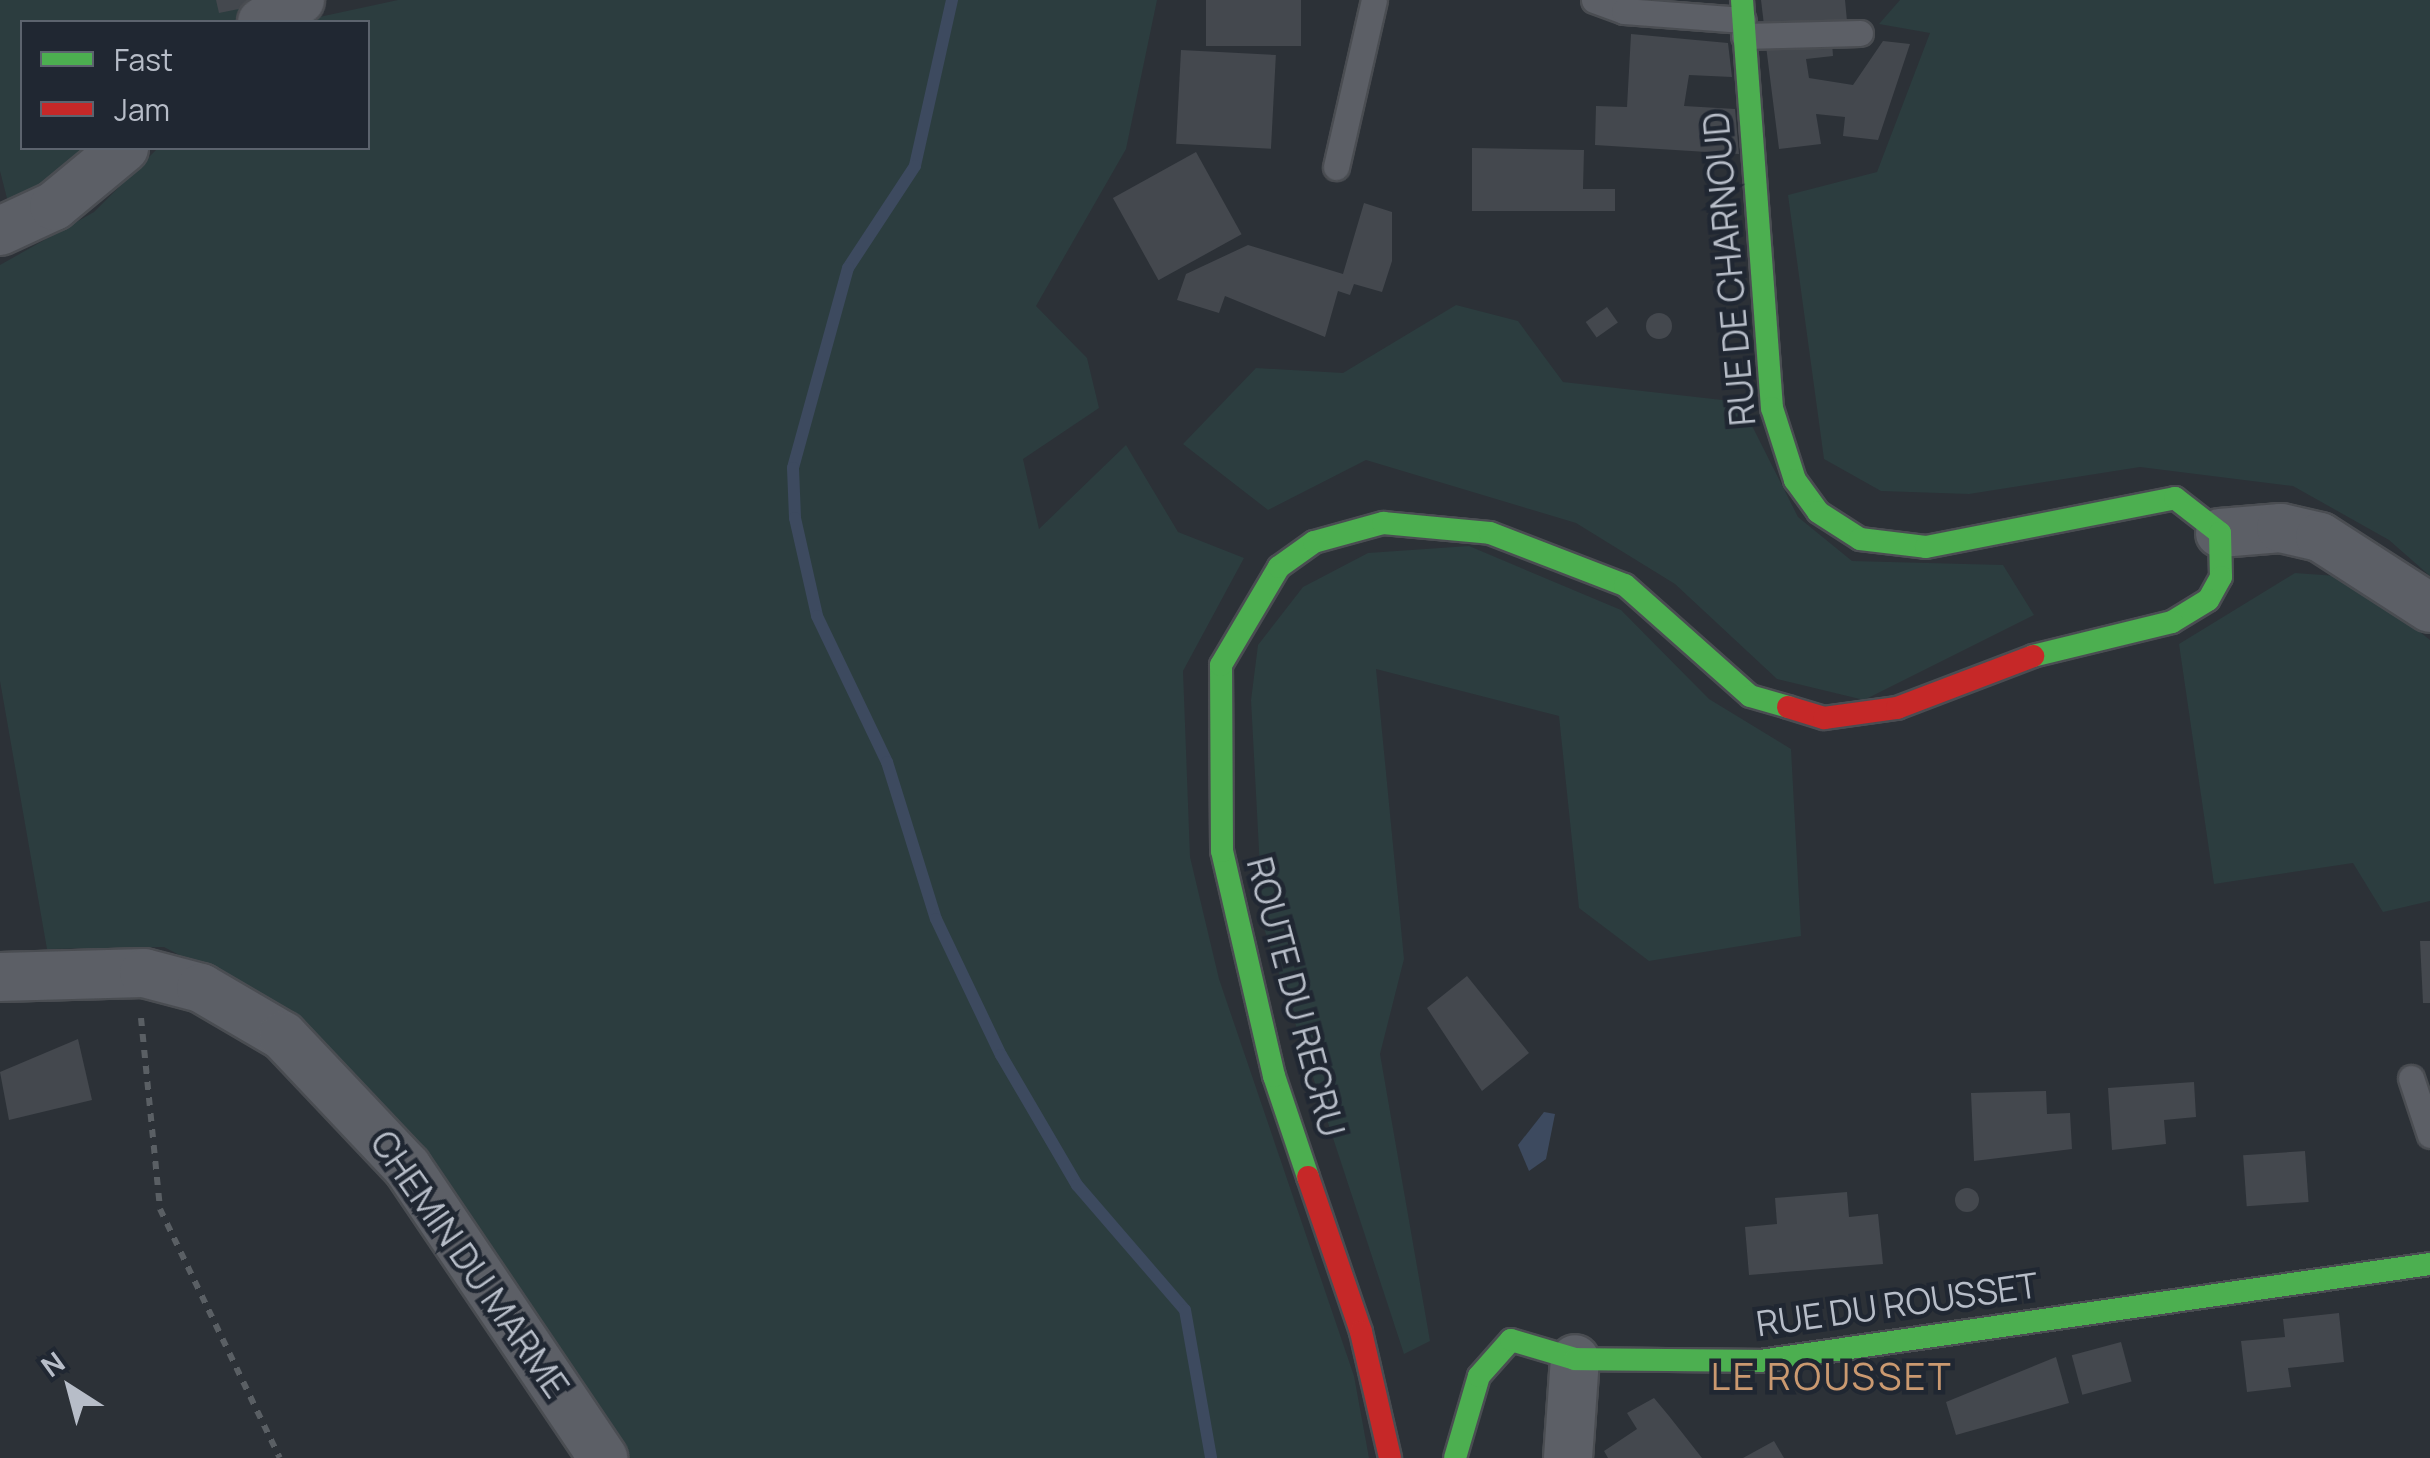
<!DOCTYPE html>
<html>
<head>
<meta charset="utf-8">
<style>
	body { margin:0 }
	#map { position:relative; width:2430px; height:1458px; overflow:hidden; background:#2c3137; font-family:Manrope,sans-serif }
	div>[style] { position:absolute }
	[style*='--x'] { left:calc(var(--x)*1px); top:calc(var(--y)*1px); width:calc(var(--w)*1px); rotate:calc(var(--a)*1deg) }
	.green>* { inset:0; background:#2c3d3f }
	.water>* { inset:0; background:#3d4a5f }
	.stream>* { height:12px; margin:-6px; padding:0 6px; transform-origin:6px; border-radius:6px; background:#3d4a5f }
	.building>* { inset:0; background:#44484e; transform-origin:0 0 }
	.round { border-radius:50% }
	.path>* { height:6px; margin-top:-3px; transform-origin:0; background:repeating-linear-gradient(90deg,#5a5f64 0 8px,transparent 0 16px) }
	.roads { filter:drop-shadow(2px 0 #4a4d52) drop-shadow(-2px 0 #4a4d52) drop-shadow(0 2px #4a4d52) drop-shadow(0 -2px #4a4d52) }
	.lane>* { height:25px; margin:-12.5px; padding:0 12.5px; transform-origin:12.5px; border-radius:12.5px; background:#5c5f66 }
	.street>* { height:48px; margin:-24px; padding:0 24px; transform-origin:24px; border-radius:24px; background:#5c5f66 }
	.fast>* { height:22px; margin:-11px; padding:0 11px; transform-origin:11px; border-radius:11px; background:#4caf50 }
	.jam>* { height:22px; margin:-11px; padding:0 11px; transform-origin:11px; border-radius:11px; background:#c62828 }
	span { translate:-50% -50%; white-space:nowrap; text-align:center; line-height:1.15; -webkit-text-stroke:9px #202732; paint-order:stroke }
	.street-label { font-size:35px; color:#b7bdc8 }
	.neighbourhood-label { font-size:38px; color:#ca9970; letter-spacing:2.5px }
	.legend { position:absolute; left:20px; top:20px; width:350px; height:130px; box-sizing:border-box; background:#202732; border:2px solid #5c636e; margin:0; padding:12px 18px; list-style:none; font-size:30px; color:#b7bdc8 }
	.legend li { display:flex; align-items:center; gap:20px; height:50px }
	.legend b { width:50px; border:2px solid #5c636e }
	.north { position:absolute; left:20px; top:1338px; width:100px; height:100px; -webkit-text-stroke:8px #202732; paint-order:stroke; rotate:324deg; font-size:28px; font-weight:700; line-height:40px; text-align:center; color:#b7bdc8 }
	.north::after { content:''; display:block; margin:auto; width:35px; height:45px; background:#b7bdc8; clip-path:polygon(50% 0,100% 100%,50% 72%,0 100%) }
</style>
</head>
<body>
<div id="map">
	<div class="green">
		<i style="clip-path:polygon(0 0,273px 0,245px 22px,22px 22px,22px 148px,107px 148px,10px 210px,0 171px)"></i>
		<i style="clip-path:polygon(398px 0,1157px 0,1126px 149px,1036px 306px,1087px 358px,1099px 408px,1023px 459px,1039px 529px,1126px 445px,1178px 532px,1244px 558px,1183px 671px,1190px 857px,1219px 979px,1354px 1376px,1369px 1458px,628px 1458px,373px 1093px,283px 1009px,164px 947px,47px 949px,0 681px,0 265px,94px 212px,158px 148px,368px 148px,368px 22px,296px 22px)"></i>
		<i style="clip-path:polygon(1900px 0,2430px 0,2430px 576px,2389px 540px,2293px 486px,2140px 467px,1969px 494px,1881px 491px,1824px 459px,1788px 195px,1877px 172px,1930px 33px,1879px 24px)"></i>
		<i style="clip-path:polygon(1456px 305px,1518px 321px,1563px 382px,1740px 402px,1798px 517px,1852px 561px,2003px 565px,2034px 615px,1864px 700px,1777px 679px,1675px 584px,1576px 523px,1366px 460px,1268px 510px,1183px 444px,1256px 368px,1343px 373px)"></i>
		<i style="clip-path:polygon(1469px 546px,1621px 610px,1709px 699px,1791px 749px,1801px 936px,1649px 961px,1579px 908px,1559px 716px,1376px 669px,1404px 959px,1380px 1054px,1430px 1341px,1404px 1354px,1263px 925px,1251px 700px,1258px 645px,1303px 587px,1368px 553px)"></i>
		<i style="clip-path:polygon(2295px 573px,2351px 577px,2430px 640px,2430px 901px,2383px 912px,2353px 863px,2214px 884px,2179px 644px)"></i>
	</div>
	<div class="water">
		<i style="clip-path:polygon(1544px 1112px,1555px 1114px,1546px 1159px,1529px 1171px,1518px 1145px)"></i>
	</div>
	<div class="stream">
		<i style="--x:952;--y:0;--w:170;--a:102.6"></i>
		<i style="--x:915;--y:166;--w:122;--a:123.3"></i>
		<i style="--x:848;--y:268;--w:207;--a:105.4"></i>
		<i style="--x:793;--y:468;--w:50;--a:87.7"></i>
		<i style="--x:795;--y:518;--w:100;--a:77.3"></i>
		<i style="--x:817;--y:616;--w:162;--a:64.4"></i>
		<i style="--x:887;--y:762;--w:164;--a:72.7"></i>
		<i style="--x:936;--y:919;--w:151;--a:64.5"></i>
		<i style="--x:1001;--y:1055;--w:151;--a:59.7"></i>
		<i style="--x:1077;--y:1185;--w:165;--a:49.2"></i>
		<i style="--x:1185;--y:1310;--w:150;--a:80"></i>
	</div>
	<div class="building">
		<i style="clip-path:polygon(216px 0,257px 0,258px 5px,219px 13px)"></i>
		<i style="left:1206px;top:0;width:95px;height:46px"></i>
		<i style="clip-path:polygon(1761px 0,1845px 0,1847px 21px,1764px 25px)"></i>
		<i style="clip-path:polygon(1631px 34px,1728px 43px,1732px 77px,1689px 75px,1684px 106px,1735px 109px,1739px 154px,1595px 145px,1596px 106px,1627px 107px)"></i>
		<i style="clip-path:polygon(1883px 41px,1910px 44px,1878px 140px,1843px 136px,1845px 117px,1816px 114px,1821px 144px,1779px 149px,1766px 46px,1832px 42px,1833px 56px,1806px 59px,1809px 78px,1853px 85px)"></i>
		<i style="left:1181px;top:50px;width:95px;height:94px;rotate:3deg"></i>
		<i style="clip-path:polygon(1472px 148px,1584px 150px,1583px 189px,1615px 189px,1615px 211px,1472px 211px)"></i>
		<i style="left:1196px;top:152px;width:94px;height:95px;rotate:61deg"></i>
		<i style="clip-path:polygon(1364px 203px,1392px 212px,1392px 261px,1382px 292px,1354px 284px,1350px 295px,1338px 291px,1325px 337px,1225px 296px,1219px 313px,1177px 300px,1186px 274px,1248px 245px,1343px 274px)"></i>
		<i style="left:1607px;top:307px;width:19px;height:26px;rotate:55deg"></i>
		<i class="round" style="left:1646px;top:313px;width:26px;height:26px"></i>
		<i style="clip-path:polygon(2420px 941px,2430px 941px,2430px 1003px,2423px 1003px)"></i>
		<i style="clip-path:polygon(1467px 976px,1529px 1053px,1482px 1091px,1427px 1008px)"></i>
		<i style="clip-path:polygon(78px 1039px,92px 1100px,9px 1120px,0 1072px)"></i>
		<i style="clip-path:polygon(2194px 1082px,2196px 1117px,2164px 1120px,2166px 1144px,2112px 1150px,2108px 1088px)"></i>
		<i style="clip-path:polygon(2046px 1091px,2047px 1114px,2070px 1113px,2072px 1149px,1974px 1161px,1971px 1093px)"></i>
		<i style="left:2305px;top:1151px;width:51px;height:62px;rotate:86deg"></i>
		<i class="round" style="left:1955px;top:1188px;width:24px;height:24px"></i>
		<i style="clip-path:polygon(1847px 1192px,1849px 1217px,1878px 1214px,1883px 1264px,1749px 1275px,1745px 1227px,1777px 1224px,1775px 1198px)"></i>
		<i style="clip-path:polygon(2339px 1313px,2344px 1362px,2288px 1368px,2291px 1387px,2247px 1392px,2241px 1341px,2285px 1337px,2283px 1319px)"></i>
		<i style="left:2121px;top:1342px;width:41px;height:51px;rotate:75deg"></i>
		<i style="clip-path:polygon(2056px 1357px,2069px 1403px,1956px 1435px,1946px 1402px)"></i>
		<i style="clip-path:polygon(1654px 1398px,1669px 1416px,1702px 1458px,1608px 1458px,1604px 1451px,1637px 1429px,1627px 1413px)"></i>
		<i style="clip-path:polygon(1774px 1441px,1784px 1458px,1743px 1458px)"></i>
	</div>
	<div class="path">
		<i style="--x:141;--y:1018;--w:192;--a:84.3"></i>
		<i style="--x:160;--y:1209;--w:276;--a:64.3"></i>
	</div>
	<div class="roads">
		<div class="lane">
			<i style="--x:1594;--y:0;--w:32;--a:20"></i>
			<i style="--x:1624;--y:11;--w:119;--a:4.3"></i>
			<i style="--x:1744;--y:36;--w:116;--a:-1.5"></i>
			<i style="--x:1336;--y:167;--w:171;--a:-77.2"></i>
			<i style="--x:2411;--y:1078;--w:60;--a:71.6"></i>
		</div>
		<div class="street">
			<i style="--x:262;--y:22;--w:44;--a:-30.1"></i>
			<i style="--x:0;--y:231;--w:60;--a:-24.8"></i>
			<i style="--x:54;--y:206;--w:91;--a:-39.6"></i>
			<i style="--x:2220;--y:533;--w:61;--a:-4.7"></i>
			<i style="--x:2281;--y:528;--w:40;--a:13"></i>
			<i style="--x:2320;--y:537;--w:131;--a:32.8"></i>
			<i style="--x:0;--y:977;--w:144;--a:-1.6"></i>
			<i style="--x:144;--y:973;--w:59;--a:14.7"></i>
			<i style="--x:201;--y:988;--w:95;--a:30.3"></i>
			<i style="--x:283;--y:1036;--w:180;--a:46.6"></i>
			<i style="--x:407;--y:1167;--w:351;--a:56"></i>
			<i style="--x:1568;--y:1458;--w:99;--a:-86"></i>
		</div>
		<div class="fast">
			<i style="--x:1742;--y:0;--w:409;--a:85.8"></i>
			<i style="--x:1772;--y:408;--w:76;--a:72.3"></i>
			<i style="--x:1795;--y:480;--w:39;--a:54"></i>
			<i style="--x:1818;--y:512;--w:50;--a:32.7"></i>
			<i style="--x:1860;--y:539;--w:66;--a:6.9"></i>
			<i style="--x:1926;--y:547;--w:254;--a:-11.1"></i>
			<i style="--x:2175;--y:498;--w:57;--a:37.9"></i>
			<i style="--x:2220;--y:533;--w:44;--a:88.7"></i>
			<i style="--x:2221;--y:577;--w:26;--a:119"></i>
			<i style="--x:2208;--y:600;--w:42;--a:148.6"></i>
			<i style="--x:2172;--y:622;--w:143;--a:166.3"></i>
			<i style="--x:1308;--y:1177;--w:107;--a:-108.6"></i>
			<i style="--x:1274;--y:1076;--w:231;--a:-103"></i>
			<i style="--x:1222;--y:851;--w:186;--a:-90.3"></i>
			<i style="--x:1221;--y:665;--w:114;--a:-59.4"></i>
			<i style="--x:1279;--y:567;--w:43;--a:-35.5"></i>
			<i style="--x:1314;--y:542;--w:72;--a:-15.4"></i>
			<i style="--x:1383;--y:523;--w:107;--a:5.3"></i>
			<i style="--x:1490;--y:533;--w:145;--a:21.1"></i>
			<i style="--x:1625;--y:585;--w:167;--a:41.6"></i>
			<i style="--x:1750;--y:696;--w:40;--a:16"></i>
			<i style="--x:1455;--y:1458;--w:85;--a:-73.7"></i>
			<i style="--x:1479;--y:1376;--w:48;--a:-48.4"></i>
			<i style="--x:1511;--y:1340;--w:67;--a:16.5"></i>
			<i style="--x:1575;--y:1359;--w:185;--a:0.6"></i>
			<i style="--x:1760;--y:1361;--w:677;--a:-8.24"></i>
		</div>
		<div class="jam">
			<i style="--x:1788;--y:707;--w:38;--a:17"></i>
			<i style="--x:1824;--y:718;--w:74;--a:-7.8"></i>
			<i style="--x:1897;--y:708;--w:146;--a:-20.9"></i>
			<i style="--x:1308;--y:1177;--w:164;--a:71.1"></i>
			<i style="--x:1361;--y:1332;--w:129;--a:77"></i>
		</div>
	</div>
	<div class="street-label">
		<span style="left:1729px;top:269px;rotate:-95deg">RUE DE CHARNOUD</span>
		<span style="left:1296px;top:997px;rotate:75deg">ROUTE DU RECRU</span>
		<span style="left:470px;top:1264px;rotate:55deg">CHEMIN DU MARME</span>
		<span style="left:1897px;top:1304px;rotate:-8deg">RUE DU ROUSSET</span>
	</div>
	<div class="neighbourhood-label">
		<span style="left:1832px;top:1376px">LE ROUSSET</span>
	</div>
	<ul class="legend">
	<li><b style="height:12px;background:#4caf50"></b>Fast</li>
	<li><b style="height:12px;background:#c62828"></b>Jam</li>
	</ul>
	<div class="north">N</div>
</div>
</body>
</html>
